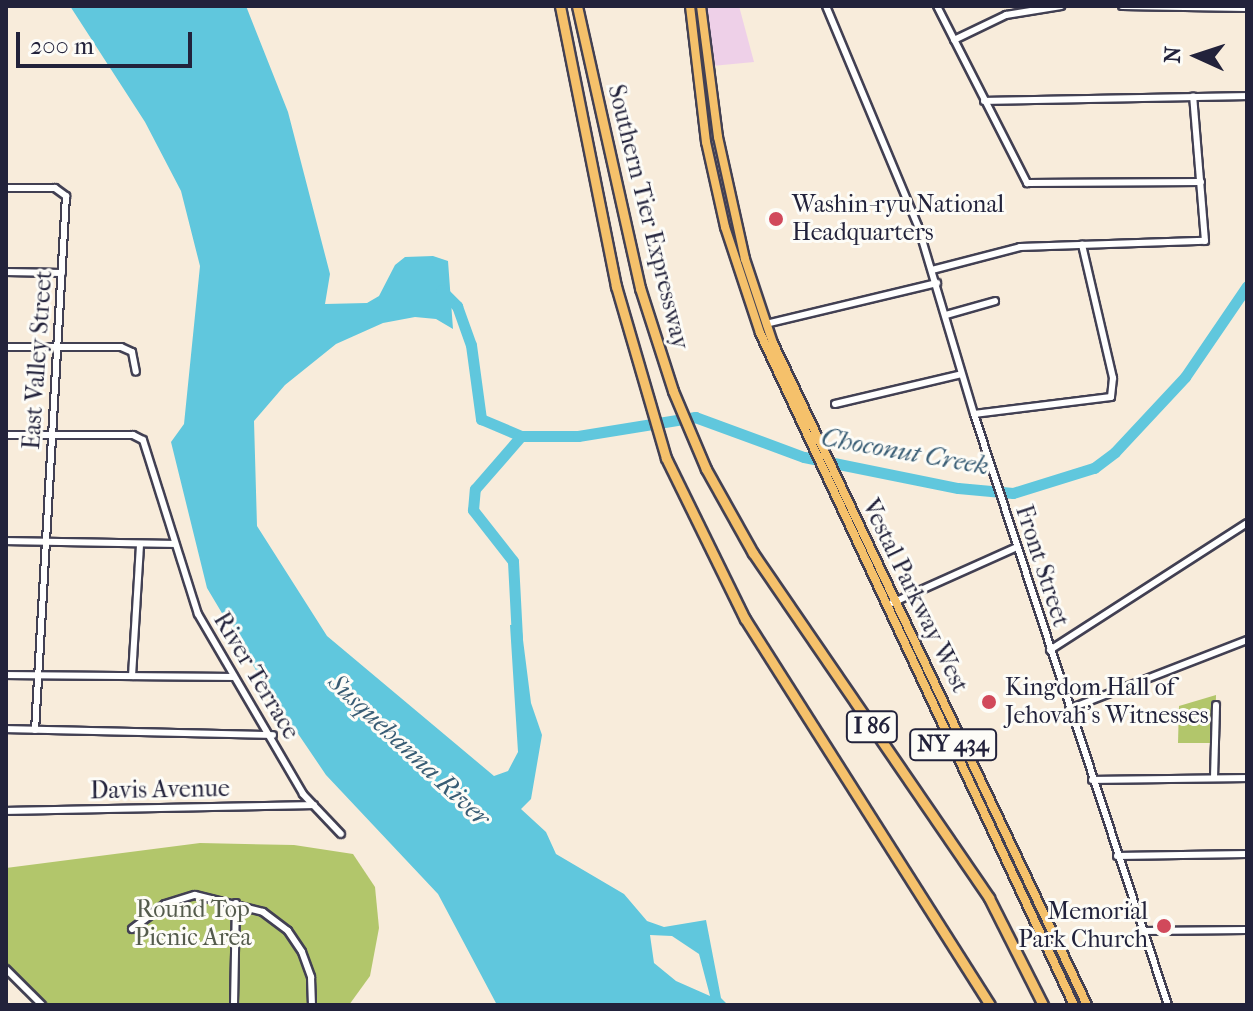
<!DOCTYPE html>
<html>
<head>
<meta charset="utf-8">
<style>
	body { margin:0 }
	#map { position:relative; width:1253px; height:1011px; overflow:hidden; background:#f8ecdb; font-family:"IM FELL French Canon",serif }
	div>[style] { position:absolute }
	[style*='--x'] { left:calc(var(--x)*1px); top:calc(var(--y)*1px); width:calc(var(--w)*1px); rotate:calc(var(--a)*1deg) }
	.built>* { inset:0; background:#eed0e8 }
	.green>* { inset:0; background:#b2c66b }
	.water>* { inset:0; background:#60c7dd }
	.river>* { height:11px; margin:-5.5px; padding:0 5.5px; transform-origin:5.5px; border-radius:5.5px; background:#60c7dd }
	.roads { filter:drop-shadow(2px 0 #424053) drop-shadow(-2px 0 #424053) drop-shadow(0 2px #424053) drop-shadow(0 -2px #424053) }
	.minor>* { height:6px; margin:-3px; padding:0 3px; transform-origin:3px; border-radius:3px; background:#fff }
	.major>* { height:8px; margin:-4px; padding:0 4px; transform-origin:4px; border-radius:4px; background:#f5c16b }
	.highway>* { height:9px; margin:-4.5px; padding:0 4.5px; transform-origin:4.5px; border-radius:4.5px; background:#f5c16b }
	.dots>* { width:22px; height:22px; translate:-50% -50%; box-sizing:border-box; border:4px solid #fdfcf7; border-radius:50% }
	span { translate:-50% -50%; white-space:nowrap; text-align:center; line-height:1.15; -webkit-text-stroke:6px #fdfcf7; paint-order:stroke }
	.shield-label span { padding:2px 6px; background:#fdfcf7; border:2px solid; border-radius:6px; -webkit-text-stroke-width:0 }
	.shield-label { font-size:22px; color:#22223b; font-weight:700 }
	.poi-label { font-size:24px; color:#22223b }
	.left { translate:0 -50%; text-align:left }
	.right { translate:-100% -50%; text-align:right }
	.street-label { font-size:24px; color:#22223b }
	.park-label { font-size:24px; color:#545b4c }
	.water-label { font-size:26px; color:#385c74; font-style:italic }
	.frame { position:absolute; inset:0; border:8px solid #22223b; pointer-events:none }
	.north { position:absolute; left:1157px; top:16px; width:80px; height:80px; -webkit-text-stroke:6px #fdfcf7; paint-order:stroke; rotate:273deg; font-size:22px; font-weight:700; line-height:32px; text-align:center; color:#22223b }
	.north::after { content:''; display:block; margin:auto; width:28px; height:36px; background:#22223b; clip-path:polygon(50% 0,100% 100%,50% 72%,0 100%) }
	.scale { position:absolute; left:16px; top:32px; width:176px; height:36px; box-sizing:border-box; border:4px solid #22223b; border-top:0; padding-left:10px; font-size:24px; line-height:28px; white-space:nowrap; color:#22223b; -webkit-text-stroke:6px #fdfcf7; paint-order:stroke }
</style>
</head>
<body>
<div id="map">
	<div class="built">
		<i style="clip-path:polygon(707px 6px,739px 6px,754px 62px,712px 66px)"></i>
	</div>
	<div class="green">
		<i style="clip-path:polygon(1216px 695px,1215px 743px,1178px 743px,1179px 706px)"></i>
		<i style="clip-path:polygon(200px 843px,294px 845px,353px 854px,375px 887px,379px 928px,370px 976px,349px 1005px,42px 1005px,6px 965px,6px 868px)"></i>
	</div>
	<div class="water">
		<i style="clip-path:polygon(evenodd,70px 6px,246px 6px,288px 112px,330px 274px,325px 304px,367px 303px,379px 296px,395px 265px,405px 257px,433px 256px,448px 261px,453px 329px,436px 319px,415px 317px,383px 323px,336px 344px,285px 385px,254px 421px,257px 526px,327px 636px,494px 776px,508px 771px,518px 752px,510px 625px,521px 624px,531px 703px,542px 735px,531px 799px,521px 809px,546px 832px,556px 854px,624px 894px,647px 921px,664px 927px,706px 920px,721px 998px,728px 1005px,497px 1005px,438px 894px,326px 775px,263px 682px,207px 588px,171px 442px,184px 424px,200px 266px,181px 191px,145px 122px,70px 6px,650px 935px,672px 936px,699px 954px,710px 996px,676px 981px,654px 963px,650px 935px)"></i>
	</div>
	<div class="river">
		<i style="--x:441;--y:290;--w:23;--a:45"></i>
		<i style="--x:457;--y:306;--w:41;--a:70.3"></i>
		<i style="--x:471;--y:345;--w:75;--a:82.3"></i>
		<i style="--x:481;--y:419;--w:43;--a:23"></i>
		<i style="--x:517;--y:638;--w:77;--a:-93"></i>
		<i style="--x:513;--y:561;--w:65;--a:-128.1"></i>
		<i style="--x:473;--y:510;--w:21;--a:-85"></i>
		<i style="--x:475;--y:489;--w:70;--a:-49"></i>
		<i style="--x:521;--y:436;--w:57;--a:0"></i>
		<i style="--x:578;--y:436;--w:119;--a:-9.2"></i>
		<i style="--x:695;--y:417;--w:116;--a:20.2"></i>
		<i style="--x:804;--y:457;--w:157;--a:11.4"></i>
		<i style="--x:958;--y:488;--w:55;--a:5.2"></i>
		<i style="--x:1013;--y:493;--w:85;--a:-17.2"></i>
		<i style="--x:1094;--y:468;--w:26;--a:-37"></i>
		<i style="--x:1115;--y:452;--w:103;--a:-47"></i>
		<i style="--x:1185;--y:377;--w:110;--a:-55.7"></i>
	</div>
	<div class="roads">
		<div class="minor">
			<i style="--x:826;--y:6;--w:238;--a:67.3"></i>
			<i style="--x:918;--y:226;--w:196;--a:73.4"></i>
			<i style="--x:974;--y:414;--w:622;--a:71.83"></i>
			<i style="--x:937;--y:6;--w:199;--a:63"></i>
			<i style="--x:1027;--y:183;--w:174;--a:-0.3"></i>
			<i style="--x:1122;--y:6;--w:125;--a:0.9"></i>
			<i style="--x:954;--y:40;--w:58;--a:-25.7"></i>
			<i style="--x:1006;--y:15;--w:56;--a:-9.3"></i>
			<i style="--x:984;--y:101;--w:263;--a:-1.1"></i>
			<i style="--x:6;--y:188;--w:49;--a:0"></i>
			<i style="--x:55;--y:188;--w:14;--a:36"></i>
			<i style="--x:66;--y:196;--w:535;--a:93.32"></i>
			<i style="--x:932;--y:270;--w:91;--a:-14.6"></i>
			<i style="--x:1020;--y:247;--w:185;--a:-1.9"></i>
			<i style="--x:1205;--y:241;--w:145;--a:-94.7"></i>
			<i style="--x:6;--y:272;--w:56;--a:1"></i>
			<i style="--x:946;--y:315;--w:51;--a:-15.9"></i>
			<i style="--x:766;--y:324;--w:176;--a:-13.5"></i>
			<i style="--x:6;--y:347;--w:115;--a:0"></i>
			<i style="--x:121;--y:347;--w:12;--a:24"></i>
			<i style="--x:132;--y:352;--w:20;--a:79"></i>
			<i style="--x:835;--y:404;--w:130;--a:-13.3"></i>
			<i style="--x:974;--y:414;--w:138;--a:-7.1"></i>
			<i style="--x:1111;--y:397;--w:19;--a:-84"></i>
			<i style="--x:1113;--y:378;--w:137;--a:-103.1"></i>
			<i style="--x:6;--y:435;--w:127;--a:0"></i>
			<i style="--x:133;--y:435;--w:11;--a:27"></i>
			<i style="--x:143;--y:440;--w:182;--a:72.5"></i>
			<i style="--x:198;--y:614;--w:208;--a:59.7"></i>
			<i style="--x:303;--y:794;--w:55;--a:46.5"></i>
			<i style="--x:6;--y:541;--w:168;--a:1"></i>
			<i style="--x:892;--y:603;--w:137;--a:-24.1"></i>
			<i style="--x:1050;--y:650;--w:234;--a:-32.8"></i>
			<i style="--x:6;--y:675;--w:228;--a:0.5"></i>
			<i style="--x:132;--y:676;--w:132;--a:-86.5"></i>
			<i style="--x:1069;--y:709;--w:191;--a:-21.2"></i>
			<i style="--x:6;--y:729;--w:267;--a:1.3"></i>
			<i style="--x:1214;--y:778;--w:73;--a:-88.4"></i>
			<i style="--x:1092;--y:780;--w:155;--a:-0.7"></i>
			<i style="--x:6;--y:811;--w:308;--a:-1.1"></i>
			<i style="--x:1117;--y:856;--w:130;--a:-0.9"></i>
			<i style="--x:132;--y:929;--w:41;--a:-37.1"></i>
			<i style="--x:165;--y:904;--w:31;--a:-17"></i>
			<i style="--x:195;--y:895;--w:70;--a:14"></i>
			<i style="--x:263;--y:912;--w:31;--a:37"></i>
			<i style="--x:288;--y:931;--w:25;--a:56"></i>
			<i style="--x:302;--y:952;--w:27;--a:70"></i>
			<i style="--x:311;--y:977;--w:28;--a:88"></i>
			<i style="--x:1143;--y:931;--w:104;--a:-0.6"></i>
			<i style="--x:6;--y:969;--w:51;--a:45"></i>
			<i style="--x:234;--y:1005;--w:102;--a:-88.9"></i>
		</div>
		<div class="major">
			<i style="--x:690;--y:6;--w:137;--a:83.3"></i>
			<i style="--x:706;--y:142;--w:87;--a:77.4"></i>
			<i style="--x:725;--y:227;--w:112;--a:71.7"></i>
			<i style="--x:760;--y:333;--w:742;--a:64.96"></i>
			<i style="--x:701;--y:6;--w:132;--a:82.6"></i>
			<i style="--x:718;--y:137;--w:125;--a:77.5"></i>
			<i style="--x:745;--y:259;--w:89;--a:71.6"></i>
			<i style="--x:773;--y:343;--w:733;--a:64.62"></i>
		</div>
		<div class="highway">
			<i style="--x:560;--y:6;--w:286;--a:78.7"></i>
			<i style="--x:616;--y:286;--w:179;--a:73.8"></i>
			<i style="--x:666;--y:458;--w:179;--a:63.9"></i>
			<i style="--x:745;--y:619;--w:457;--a:57.6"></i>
			<i style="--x:577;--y:6;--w:289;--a:77.4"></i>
			<i style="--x:640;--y:288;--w:108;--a:72.2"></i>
			<i style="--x:673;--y:391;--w:85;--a:67.1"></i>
			<i style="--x:706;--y:469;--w:96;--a:60.8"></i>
			<i style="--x:753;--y:553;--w:418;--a:55.6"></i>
			<i style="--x:989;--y:898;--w:120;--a:63.2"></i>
		</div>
	</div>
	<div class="dots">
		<i style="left:776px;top:219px;background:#d1495b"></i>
		<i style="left:989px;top:702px;background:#d1495b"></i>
		<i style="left:1164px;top:926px;background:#d1495b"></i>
	</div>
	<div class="shield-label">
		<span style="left:872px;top:727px">I 86</span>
		<span style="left:953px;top:745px">NY 434</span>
	</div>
	<div class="poi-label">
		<span class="left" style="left:792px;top:219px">Washin-ryu National<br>Headquarters</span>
		<span class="left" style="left:1005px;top:702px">Kingdom Hall of<br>Jehovah’s Witnesses</span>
		<span class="right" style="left:1148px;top:926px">Memorial<br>Park Church</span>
	</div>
	<div class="street-label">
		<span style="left:648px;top:217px;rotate:76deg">Southern Tier Expressway</span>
		<span style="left:38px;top:360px;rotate:-86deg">East Valley Street</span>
		<span style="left:1042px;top:566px;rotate:72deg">Front Street</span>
		<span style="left:915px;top:596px;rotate:64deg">Vestal Parkway West</span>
		<span style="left:256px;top:676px;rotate:59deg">River Terrace</span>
		<span style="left:160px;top:790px;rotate:-1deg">Davis Avenue</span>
	</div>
	<div class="park-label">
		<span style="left:193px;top:924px">Round Top<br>Picnic Area</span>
	</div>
	<div class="water-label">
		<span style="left:905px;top:452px;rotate:10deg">Choconut Creek</span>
		<span style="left:409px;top:750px;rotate:43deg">Susquehanna River</span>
	</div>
	<div class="frame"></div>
	<div class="north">N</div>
	<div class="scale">200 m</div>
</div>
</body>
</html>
